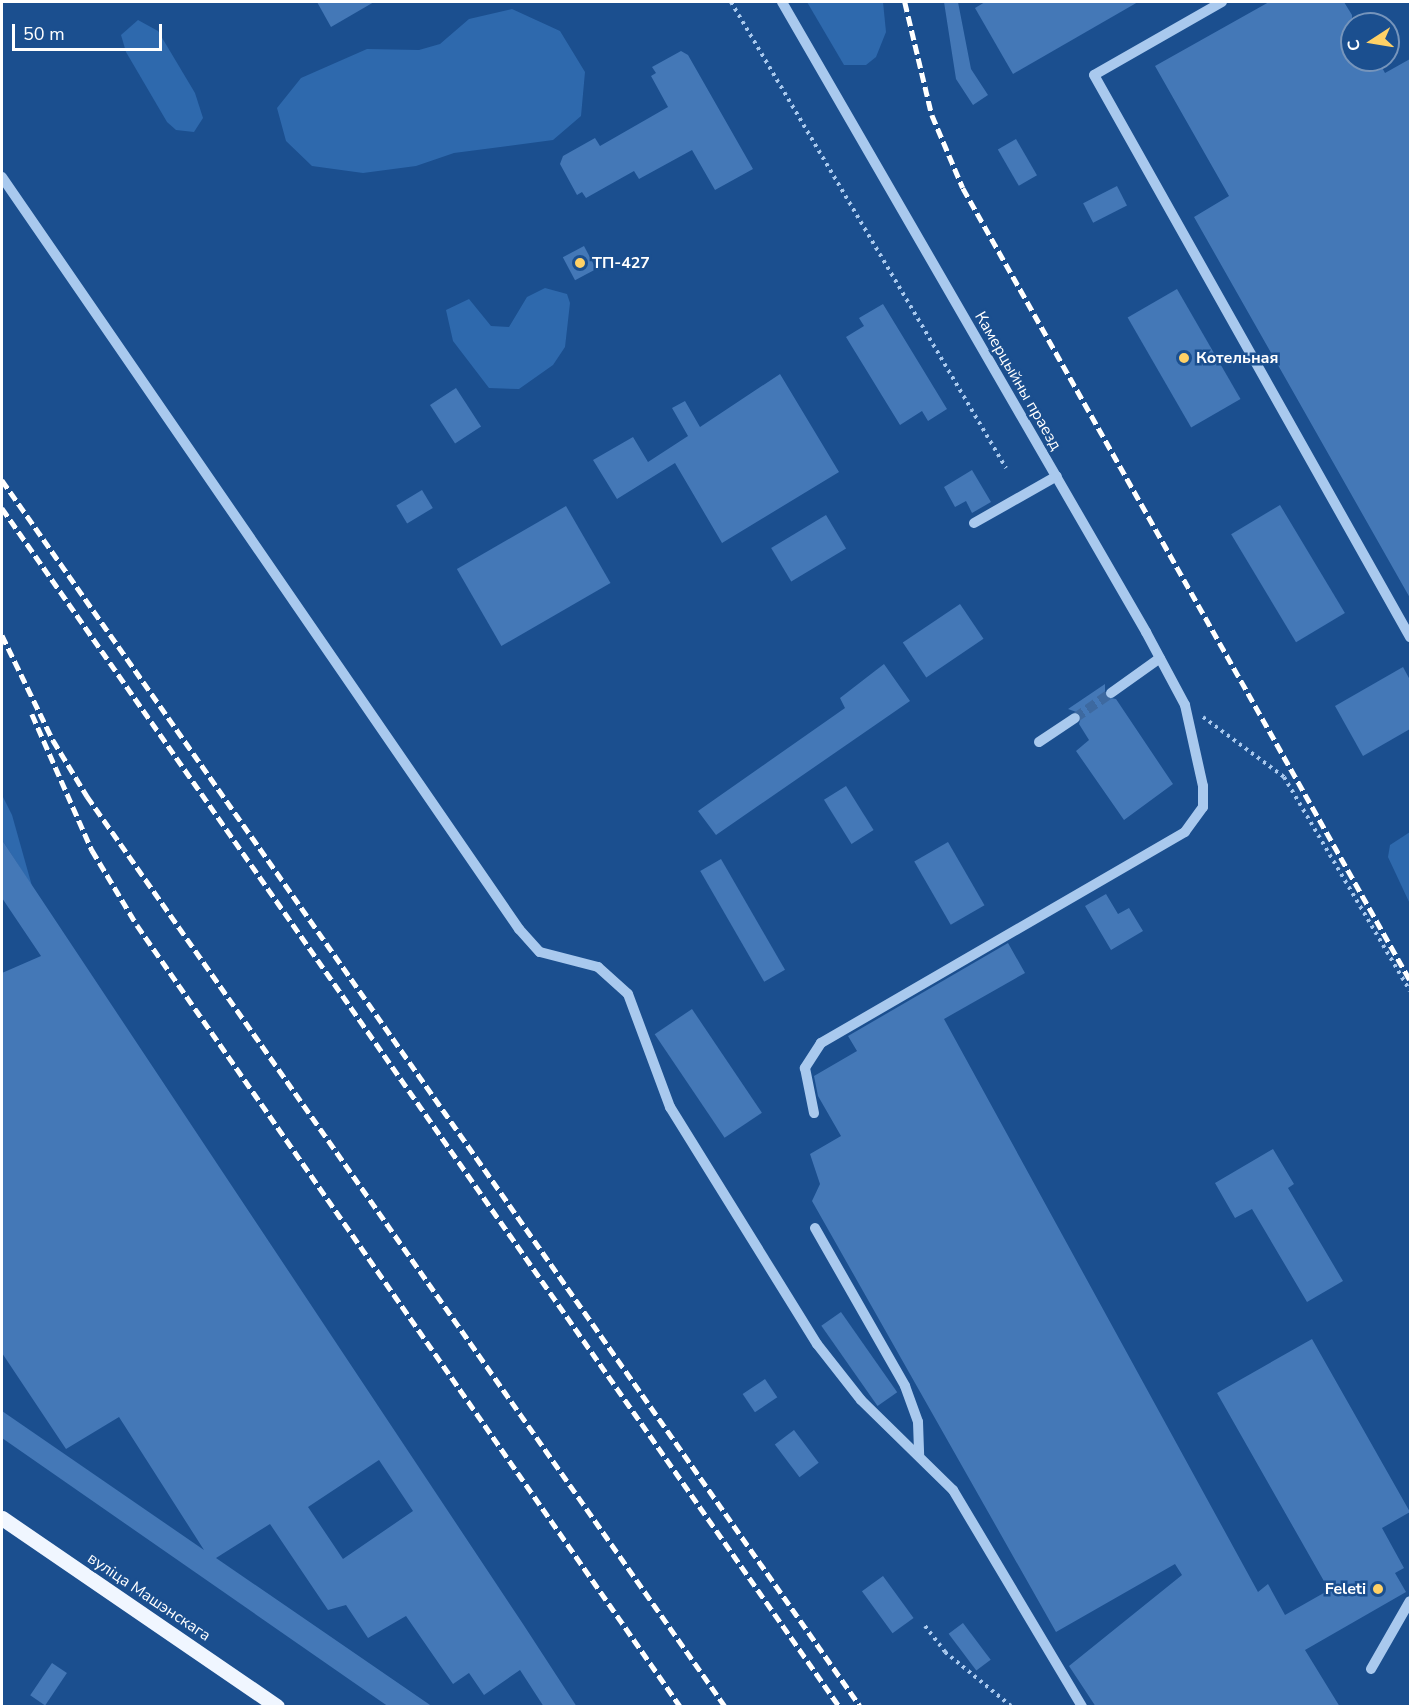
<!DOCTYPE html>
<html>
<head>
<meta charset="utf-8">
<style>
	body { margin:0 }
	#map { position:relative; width:1412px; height:1708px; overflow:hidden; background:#1b4f8f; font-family:"Nunito Sans",sans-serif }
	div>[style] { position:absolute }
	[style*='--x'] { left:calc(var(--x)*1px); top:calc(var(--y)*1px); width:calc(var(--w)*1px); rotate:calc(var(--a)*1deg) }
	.green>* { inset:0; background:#2e69ad }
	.building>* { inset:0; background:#4478b7; transform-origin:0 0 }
	.minor-tunnel>* { height:10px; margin-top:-5px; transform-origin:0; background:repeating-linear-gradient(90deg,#3d69a0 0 10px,transparent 0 15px) }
	.path>* { height:4px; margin-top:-2px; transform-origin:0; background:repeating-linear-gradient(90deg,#a9c9ee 0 3px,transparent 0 7.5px) }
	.minor>* { height:10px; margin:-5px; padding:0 5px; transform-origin:5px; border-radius:5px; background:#a9c9ee }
	.major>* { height:15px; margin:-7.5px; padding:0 7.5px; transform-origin:7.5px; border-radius:7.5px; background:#f0f6ff }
	.rail>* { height:4.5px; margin-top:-2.25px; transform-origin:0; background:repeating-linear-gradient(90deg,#fff 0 10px,transparent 0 14.5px) }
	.dots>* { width:16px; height:16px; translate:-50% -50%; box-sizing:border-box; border:3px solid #1b4f8f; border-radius:50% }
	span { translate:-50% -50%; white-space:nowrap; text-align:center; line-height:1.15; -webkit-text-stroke:5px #1b4f8f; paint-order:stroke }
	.poi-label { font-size:16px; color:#fff; font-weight:700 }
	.left { translate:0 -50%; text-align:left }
	.right { translate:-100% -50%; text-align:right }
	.street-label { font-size:16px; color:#fff }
	.frame { position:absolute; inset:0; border:3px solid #fff; pointer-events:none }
	.north { position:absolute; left:1340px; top:12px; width:60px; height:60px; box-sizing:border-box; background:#1b4f8f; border:2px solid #7695bc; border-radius:50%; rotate:258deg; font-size:16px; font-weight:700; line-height:24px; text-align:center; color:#fff }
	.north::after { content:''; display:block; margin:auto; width:21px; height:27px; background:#ffd166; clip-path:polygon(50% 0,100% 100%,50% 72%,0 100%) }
	.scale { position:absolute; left:12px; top:24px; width:150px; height:27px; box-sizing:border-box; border:3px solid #fff; border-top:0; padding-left:8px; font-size:18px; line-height:21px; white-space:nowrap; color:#fff; -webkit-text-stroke:4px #1b4f8f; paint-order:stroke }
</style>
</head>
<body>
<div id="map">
	<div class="green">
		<i style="clip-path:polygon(807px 2px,883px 2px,886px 32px,876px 57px,866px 65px,844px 65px)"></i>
		<i style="clip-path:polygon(512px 9px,560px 31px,585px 72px,581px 116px,553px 140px,454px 153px,416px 166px,363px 173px,312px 166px,286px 141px,277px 108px,301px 78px,367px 49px,419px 50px,440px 44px,469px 19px)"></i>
		<i style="clip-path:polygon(138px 20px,158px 31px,195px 93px,203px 118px,194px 132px,176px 130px,167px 122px,126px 52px,121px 35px)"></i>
		<i style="clip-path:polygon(545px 288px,567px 294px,570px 303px,565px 347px,553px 365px,519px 389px,489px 388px,453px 341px,446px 310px,469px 299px,491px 326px,509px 327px,527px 297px)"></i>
		<i style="clip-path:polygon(2px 795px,12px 815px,32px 886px,2px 840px)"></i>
		<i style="clip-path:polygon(1410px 832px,1410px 904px,1388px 857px,1390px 845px)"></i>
	</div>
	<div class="building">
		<i style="clip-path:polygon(317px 2px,374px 2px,331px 27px)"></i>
		<i style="clip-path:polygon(944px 2px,958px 2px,971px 69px,988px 95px,973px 105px,956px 79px)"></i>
		<i style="clip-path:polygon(985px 2px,1138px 2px,1013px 74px,975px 8px)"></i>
		<i style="clip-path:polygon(1269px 2px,1344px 2px,1352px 15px,1352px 60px,1378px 60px,1385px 73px,1410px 59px,1410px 598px,1194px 217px,1229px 196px,1155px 66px)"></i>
		<i style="clip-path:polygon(681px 51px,688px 55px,753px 169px,715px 190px,692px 150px,639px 179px,634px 171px,586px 198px,582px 192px,577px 195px,560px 164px,563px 156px,595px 138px,600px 146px,668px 107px,651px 76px,656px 73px,652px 67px)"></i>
		<i style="left:1016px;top:139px;width:42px;height:21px;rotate:60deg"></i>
		<i style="left:1117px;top:186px;width:22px;height:38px;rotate:63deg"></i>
		<i style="left:584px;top:246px;width:26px;height:24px;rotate:62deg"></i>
		<i style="left:1177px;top:289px;width:127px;height:57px;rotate:60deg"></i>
		<i style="clip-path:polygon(883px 304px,947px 409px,928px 421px,922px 411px,900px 425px,846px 337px,864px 326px,859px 318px)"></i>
		<i style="clip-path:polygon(780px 374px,839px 472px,722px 543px,675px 463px,617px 499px,593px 460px,633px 437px,648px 462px,688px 436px,672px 408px,685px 401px,700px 427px)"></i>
		<i style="left:456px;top:388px;width:46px;height:31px;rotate:57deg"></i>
		<i style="clip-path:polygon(972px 470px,991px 502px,972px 513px,966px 501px,955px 507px,944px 487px)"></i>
		<i style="left:422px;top:490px;width:21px;height:30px;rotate:59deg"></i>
		<i style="left:1280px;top:505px;width:126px;height:57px;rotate:59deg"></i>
		<i style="left:566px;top:506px;width:89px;height:126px;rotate:60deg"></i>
		<i style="left:826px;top:515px;width:39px;height:64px;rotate:59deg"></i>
		<i style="left:960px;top:604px;width:42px;height:69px;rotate:56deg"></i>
		<i style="clip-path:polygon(884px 664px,910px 701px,716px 835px,698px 811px,845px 708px,840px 698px)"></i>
		<i style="clip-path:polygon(1403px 667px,1410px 680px,1410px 729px,1363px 756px,1335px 706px)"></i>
		<i style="clip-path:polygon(1105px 684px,1105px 697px,1116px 699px,1173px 784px,1124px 820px,1076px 751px,1089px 740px,1079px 724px,1082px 714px,1068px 709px)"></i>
		<i style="left:846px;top:786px;width:52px;height:26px;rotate:58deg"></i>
		<i style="clip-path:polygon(evenodd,2px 840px,523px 1624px,577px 1707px,544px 1707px,520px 1670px,484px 1695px,469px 1673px,453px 1684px,406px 1616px,368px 1638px,346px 1605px,328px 1610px,270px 1524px,216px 1558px,433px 1707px,389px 1707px,2px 1438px,2px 1411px,204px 1550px,119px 1417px,66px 1449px,2px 1353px,2px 973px,41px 956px,2px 898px,2px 840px,379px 1460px,413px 1511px,343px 1559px,308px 1507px,379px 1460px)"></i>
		<i style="left:948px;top:842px;width:73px;height:39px;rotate:60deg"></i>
		<i style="left:721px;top:859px;width:128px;height:24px;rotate:60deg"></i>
		<i style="clip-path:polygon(1106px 894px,1118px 914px,1129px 908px,1143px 931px,1111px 950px,1085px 906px)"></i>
		<i style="clip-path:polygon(1008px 943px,1025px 973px,944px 1019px,1258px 1592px,1268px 1584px,1285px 1615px,1329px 1590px,1217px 1393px,1312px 1339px,1410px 1512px,1382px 1528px,1404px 1568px,1395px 1573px,1406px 1592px,1305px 1650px,1340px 1707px,1096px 1707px,1069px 1666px,1182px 1575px,1175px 1564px,1056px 1632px,812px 1201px,820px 1184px,810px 1154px,841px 1136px,818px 1096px,814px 1076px,857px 1051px,848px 1036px)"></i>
		<i style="left:692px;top:1009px;width:125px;height:45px;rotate:56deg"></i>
		<i style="clip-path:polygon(1273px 1149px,1294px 1184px,1288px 1188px,1343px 1281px,1307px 1302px,1252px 1209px,1235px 1218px,1215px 1183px)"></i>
		<i style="left:841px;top:1312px;width:98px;height:24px;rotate:55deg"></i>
		<i style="left:765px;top:1379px;width:22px;height:27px;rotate:56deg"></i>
		<i style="left:794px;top:1430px;width:41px;height:24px;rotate:53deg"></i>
		<i style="left:883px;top:1576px;width:52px;height:26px;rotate:54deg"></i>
		<i style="left:963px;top:1623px;width:46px;height:18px;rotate:53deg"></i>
		<i style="left:52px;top:1663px;width:18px;height:39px;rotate:34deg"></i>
	</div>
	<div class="minor-tunnel">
		<i style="--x:1075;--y:718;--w:44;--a:-34.8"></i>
	</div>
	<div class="path">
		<i style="--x:731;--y:2;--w:541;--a:59.45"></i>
		<i style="--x:1203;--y:717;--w:101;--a:36.5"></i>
		<i style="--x:1284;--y:777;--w:248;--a:59.5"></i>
		<i style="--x:925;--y:1626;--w:33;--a:52"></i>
		<i style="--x:945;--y:1652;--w:85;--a:39.3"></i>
	</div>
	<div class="minor">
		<i style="--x:782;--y:2;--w:728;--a:59.98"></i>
		<i style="--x:1146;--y:632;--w:83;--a:61.9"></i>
		<i style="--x:1185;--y:705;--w:83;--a:77.5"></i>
		<i style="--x:1203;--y:786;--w:21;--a:90"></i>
		<i style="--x:1203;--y:807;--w:31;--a:126"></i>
		<i style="--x:1185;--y:832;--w:421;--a:149.9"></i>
		<i style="--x:821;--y:1043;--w:30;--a:123"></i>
		<i style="--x:805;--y:1068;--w:46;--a:78.7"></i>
		<i style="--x:1222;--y:2;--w:147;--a:150.3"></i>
		<i style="--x:1094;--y:75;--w:645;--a:60.65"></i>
		<i style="--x:2;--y:177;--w:913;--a:55.49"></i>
		<i style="--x:519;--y:929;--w:31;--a:48"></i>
		<i style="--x:540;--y:952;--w:60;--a:14.5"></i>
		<i style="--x:598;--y:967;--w:40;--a:42"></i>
		<i style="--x:628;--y:994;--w:121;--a:69.6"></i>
		<i style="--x:670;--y:1107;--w:279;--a:58.2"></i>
		<i style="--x:817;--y:1344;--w:71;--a:51.8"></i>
		<i style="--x:861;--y:1400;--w:129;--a:44.4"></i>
		<i style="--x:953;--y:1490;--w:252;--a:59.2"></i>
		<i style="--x:974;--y:523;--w:95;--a:-29.5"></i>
		<i style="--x:1111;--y:693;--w:60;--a:-35.5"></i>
		<i style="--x:1039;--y:742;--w:43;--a:-33.7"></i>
		<i style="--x:815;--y:1228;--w:182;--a:60.3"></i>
		<i style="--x:905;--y:1386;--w:38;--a:70"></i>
		<i style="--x:918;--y:1422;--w:33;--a:88"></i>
		<i style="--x:1371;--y:1669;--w:78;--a:-60.2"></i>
	</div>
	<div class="major">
		<i style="--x:2;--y:1518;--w:333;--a:34.4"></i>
	</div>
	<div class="rail">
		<i style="--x:905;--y:2;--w:116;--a:76.6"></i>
		<i style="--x:932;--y:115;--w:79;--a:67"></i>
		<i style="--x:963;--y:188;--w:909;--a:60.56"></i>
		<i style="--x:2;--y:480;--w:1496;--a:55.01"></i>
		<i style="--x:2;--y:508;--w:1461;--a:55.06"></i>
		<i style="--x:2;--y:635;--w:117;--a:64.1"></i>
		<i style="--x:53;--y:740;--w:66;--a:58.7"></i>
		<i style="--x:87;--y:796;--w:1111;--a:54.97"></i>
		<i style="--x:32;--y:714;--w:149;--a:66.2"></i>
		<i style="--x:92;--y:850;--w:87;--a:59"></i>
		<i style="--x:137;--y:925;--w:951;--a:55.19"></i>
	</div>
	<div class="dots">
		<i style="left:580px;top:263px;background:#ffd166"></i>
		<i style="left:1184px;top:358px;background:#ffd166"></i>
		<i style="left:1378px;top:1589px;background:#ffd166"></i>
	</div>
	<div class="poi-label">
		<span class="left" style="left:592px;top:263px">ТП-427</span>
		<span class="left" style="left:1196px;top:358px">Котельная</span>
		<span class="right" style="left:1366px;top:1589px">Feleti</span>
	</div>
	<div class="street-label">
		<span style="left:1018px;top:381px;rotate:60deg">Камерцыйны праезд</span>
		<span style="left:149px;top:1597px;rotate:34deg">вуліца Машэнскага</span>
	</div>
	<div class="frame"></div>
	<div class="north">С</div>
	<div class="scale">50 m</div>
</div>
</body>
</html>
